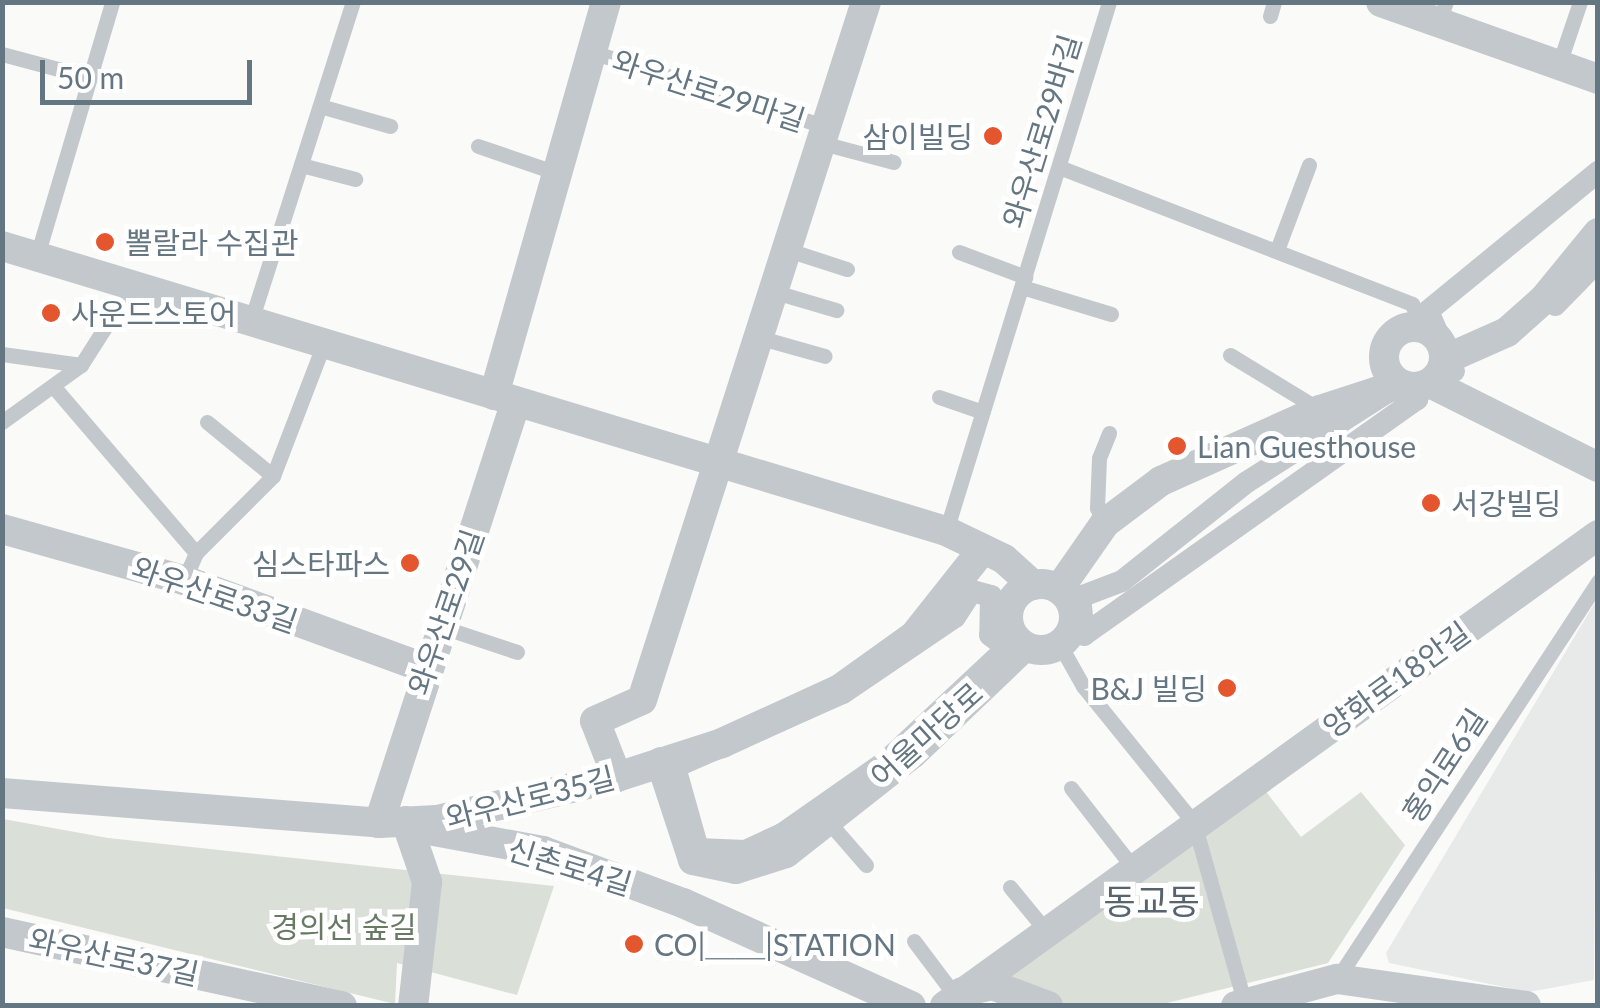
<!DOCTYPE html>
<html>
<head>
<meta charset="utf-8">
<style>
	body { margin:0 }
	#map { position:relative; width:1600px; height:1008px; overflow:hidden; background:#fafaf8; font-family:Lato,"Noto Sans KR",sans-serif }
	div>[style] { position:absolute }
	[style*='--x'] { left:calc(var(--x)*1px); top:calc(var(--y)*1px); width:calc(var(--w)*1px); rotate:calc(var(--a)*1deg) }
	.built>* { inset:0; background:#e8e9e9 }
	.green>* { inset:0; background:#dadfd7 }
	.service>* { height:15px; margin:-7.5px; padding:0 7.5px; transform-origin:7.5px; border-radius:7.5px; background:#c3c8cc }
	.pedestrian>* { height:22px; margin:-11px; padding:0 11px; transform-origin:11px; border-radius:11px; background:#c3c8cc }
	.minor>* { height:30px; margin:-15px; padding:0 15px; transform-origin:15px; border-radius:15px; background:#c3c8cc }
	.minor>.ring { margin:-15px; padding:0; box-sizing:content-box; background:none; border:30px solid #c3c8cc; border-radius:50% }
	.dots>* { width:28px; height:28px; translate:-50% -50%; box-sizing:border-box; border:5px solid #fff; border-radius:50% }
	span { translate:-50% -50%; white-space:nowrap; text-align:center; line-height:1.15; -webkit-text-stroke:10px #fff; paint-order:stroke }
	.street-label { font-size:30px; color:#657683 }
	.poi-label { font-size:30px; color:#657683 }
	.right { translate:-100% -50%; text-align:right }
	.left { translate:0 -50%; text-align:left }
	.park-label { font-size:30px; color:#687a64 }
	.quarter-label { font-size:35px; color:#57646e }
	.frame { position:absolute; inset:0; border:5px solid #657683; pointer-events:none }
	.scale { position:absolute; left:40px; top:60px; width:212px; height:45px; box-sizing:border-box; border:5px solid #657683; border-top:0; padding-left:12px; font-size:30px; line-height:35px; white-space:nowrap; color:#657683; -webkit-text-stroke:8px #fff; paint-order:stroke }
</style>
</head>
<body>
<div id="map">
	<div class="built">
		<i style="clip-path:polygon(1597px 599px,1594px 980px,1529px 992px,1389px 963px,1386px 953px)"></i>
	</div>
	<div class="green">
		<i style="clip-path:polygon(1264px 789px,1301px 837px,1361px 792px,1405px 845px,1328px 963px,1159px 1005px,1020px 1005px,992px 985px)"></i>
		<i style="clip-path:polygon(3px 819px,108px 838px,554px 886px,517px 995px,397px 963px,395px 1004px,3px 908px)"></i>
	</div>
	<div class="service">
		<i style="--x:1270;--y:16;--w:15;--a:-74"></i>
		<i style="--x:1439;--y:21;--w:20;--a:-70"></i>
		<i style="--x:592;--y:52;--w:247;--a:17.7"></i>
		<i style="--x:2;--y:54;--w:89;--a:15"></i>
		<i style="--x:1559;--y:64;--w:65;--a:-71.3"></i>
		<i style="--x:320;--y:106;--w:73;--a:15.9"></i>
		<i style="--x:822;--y:143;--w:74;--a:14.8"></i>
		<i style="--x:478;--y:146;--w:83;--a:18.9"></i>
		<i style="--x:301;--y:165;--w:56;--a:14.5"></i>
		<i style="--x:1059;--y:167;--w:379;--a:21.2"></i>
		<i style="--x:1412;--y:304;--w:25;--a:69"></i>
		<i style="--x:788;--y:250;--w:62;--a:17.9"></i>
		<i style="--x:1277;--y:250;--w:91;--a:-69.4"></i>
		<i style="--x:959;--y:252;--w:71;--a:20.7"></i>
		<i style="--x:37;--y:256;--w:265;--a:-73.5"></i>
		<i style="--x:1022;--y:287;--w:93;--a:16.9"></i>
		<i style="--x:775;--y:292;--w:64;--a:16.4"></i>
		<i style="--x:251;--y:321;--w:335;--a:-72.3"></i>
		<i style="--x:761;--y:338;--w:66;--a:15.7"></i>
		<i style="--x:2;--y:354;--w:80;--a:7.9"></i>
		<i style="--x:1230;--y:355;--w:105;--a:31.4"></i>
		<i style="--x:53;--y:386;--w:220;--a:49.4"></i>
		<i style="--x:939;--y:397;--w:46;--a:18.8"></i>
		<i style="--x:2;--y:422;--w:97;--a:-35.8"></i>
		<i style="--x:81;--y:365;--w:95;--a:-57.5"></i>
		<i style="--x:207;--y:422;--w:85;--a:39.3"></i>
		<i style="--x:1105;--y:523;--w:17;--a:-118"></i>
		<i style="--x:1097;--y:508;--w:50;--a:-87.7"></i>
		<i style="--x:1099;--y:458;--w:27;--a:-68"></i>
		<i style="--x:946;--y:531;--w:554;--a:-72.87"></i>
		<i style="--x:184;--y:580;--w:30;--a:-66"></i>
		<i style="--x:196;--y:553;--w:109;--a:-45"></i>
		<i style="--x:273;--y:476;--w:142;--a:-69"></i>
		<i style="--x:442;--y:627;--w:79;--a:18.4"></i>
		<i style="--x:1060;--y:645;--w:47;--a:60.7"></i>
		<i style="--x:1083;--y:686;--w:176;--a:51"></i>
		<i style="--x:1194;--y:823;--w:188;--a:74.3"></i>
		<i style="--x:1071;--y:788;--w:99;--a:52"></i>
		<i style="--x:826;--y:819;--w:61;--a:49"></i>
		<i style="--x:1010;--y:887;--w:57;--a:50.7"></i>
		<i style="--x:914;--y:941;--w:66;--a:53"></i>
		<i style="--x:1337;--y:979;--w:476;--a:-56.7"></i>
	</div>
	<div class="pedestrian">
		<i style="--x:1555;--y:305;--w:62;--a:-45.7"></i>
		<i style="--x:1454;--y:371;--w:65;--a:-113.4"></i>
		<i style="--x:1428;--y:311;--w:220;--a:-39.3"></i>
		<i style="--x:1400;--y:384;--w:23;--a:41"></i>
		<i style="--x:1417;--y:399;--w:408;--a:144.7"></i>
		<i style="--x:1084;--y:635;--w:38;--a:-96"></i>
		<i style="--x:1080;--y:597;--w:45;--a:-20.9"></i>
		<i style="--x:1122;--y:581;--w:159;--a:-38.4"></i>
		<i style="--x:1247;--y:482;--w:182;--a:-32.6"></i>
		<i style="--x:972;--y:591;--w:20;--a:15"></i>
		<i style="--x:991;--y:596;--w:39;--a:91"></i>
		<i style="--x:990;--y:635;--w:21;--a:37"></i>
		<i style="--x:1007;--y:648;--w:167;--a:136.9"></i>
		<i style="--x:885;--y:762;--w:126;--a:145"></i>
		<i style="--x:782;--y:834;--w:41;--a:155.3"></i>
		<i style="--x:745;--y:851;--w:47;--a:-177.6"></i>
		<i style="--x:698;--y:849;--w:85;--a:-105.7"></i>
		<i style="--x:675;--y:767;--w:184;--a:-23.8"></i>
		<i style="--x:843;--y:693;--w:135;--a:-34.2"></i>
		<i style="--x:955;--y:617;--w:31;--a:-57"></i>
	</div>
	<div class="minor">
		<i style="--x:1381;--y:2;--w:230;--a:19.5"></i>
		<i style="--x:2;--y:246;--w:986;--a:16.8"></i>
		<i style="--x:946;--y:531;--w:64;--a:25.8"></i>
		<i style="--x:1004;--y:559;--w:39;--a:42"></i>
		<i class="ring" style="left:1384px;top:327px;width:30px;height:30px"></i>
		<i style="--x:1444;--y:360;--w:69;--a:-24"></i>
		<i style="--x:1507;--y:332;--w:50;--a:-41.7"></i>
		<i style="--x:1544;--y:299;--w:85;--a:-50.7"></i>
		<i style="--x:1430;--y:383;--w:188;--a:26.6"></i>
		<i style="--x:494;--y:395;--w:409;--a:-74.1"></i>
		<i style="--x:2;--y:529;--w:189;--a:15.7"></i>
		<i style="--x:184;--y:580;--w:256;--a:20.1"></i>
		<i class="ring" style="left:1008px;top:584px;width:36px;height:36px"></i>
		<i style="--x:1059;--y:589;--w:80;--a:-55.1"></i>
		<i style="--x:1105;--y:523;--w:70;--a:-36.9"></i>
		<i style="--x:1161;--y:481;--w:174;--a:-24.1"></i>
		<i style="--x:1320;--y:410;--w:84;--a:-18"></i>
		<i style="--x:661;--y:762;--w:103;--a:71.9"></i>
		<i style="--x:693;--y:860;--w:44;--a:11.8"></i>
		<i style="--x:736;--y:869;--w:52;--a:-17.7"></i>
		<i style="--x:786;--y:853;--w:160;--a:-38.2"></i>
		<i style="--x:912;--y:754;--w:155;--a:-43.7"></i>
		<i style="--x:617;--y:777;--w:60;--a:-111.4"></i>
		<i style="--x:595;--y:721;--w:51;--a:-24.1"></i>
		<i style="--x:642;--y:700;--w:733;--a:-72.21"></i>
		<i style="--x:2;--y:793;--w:378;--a:4.5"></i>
		<i style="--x:379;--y:823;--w:58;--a:-3"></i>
		<i style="--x:437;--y:820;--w:185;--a:-13.4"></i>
		<i style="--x:617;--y:777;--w:110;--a:-17.9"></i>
		<i style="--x:722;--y:743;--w:130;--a:-24.6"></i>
		<i style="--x:840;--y:689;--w:91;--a:-35.6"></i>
		<i style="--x:914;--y:636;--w:111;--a:-51.6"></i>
		<i style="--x:406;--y:821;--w:65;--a:71"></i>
		<i style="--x:427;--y:882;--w:125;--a:96.4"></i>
		<i style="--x:379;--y:823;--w:443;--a:-72"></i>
		<i style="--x:423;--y:829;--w:122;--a:10.4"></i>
		<i style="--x:543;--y:851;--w:149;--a:20.4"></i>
		<i style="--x:683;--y:903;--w:250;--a:24.3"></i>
		<i style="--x:2;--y:932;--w:348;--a:12.3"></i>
		<i style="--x:962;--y:992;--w:31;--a:-13"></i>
		<i style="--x:992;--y:985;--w:60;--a:20.6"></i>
		<i style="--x:945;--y:1006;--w:805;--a:-35.8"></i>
		<i style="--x:1236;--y:1006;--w:105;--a:-15"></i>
		<i style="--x:1337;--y:979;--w:191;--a:8.1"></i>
	</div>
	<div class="dots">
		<i style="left:993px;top:136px;background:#e4572e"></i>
		<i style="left:105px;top:242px;background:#e4572e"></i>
		<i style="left:51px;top:313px;background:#e4572e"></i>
		<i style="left:1177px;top:446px;background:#e4572e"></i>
		<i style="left:1431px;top:503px;background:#e4572e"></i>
		<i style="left:410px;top:563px;background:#e4572e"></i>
		<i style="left:1227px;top:688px;background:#e4572e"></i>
		<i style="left:634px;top:944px;background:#e4572e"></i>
	</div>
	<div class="street-label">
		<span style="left:709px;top:90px;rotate:18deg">와우산로29마길</span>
		<span style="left:1041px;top:131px;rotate:-73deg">와우산로29바길</span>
		<span style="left:215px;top:594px;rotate:19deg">와우산로33길</span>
		<span style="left:445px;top:612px;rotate:-71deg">와우산로29길</span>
		<span style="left:1396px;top:679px;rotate:-36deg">양화로18안길</span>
		<span style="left:926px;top:734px;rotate:-42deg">어울마당로</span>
		<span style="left:1444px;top:765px;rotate:-57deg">홍익로6길</span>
		<span style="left:530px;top:797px;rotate:-14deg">와우산로35길</span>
		<span style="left:570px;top:866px;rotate:17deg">신촌로4길</span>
		<span style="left:114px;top:956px;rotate:12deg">와우산로37길</span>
	</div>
	<div class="poi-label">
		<span class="right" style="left:973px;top:136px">삼이빌딩</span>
		<span class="left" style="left:125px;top:242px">뽈랄라 수집관</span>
		<span class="left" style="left:71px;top:313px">사운드스토어</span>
		<span class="left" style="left:1197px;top:446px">Lian Guesthouse</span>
		<span class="left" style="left:1451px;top:503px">서강빌딩</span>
		<span class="right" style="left:390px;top:563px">심스타파스</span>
		<span class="right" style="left:1207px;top:688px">B&amp;J 빌딩</span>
		<span class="left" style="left:654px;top:944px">CO|＿＿|STATION</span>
	</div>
	<div class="park-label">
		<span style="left:344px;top:926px">경의선 숲길</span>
	</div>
	<div class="quarter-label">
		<span style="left:1152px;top:900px">동교동</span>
	</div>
	<div class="frame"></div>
	<div class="scale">50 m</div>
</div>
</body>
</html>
